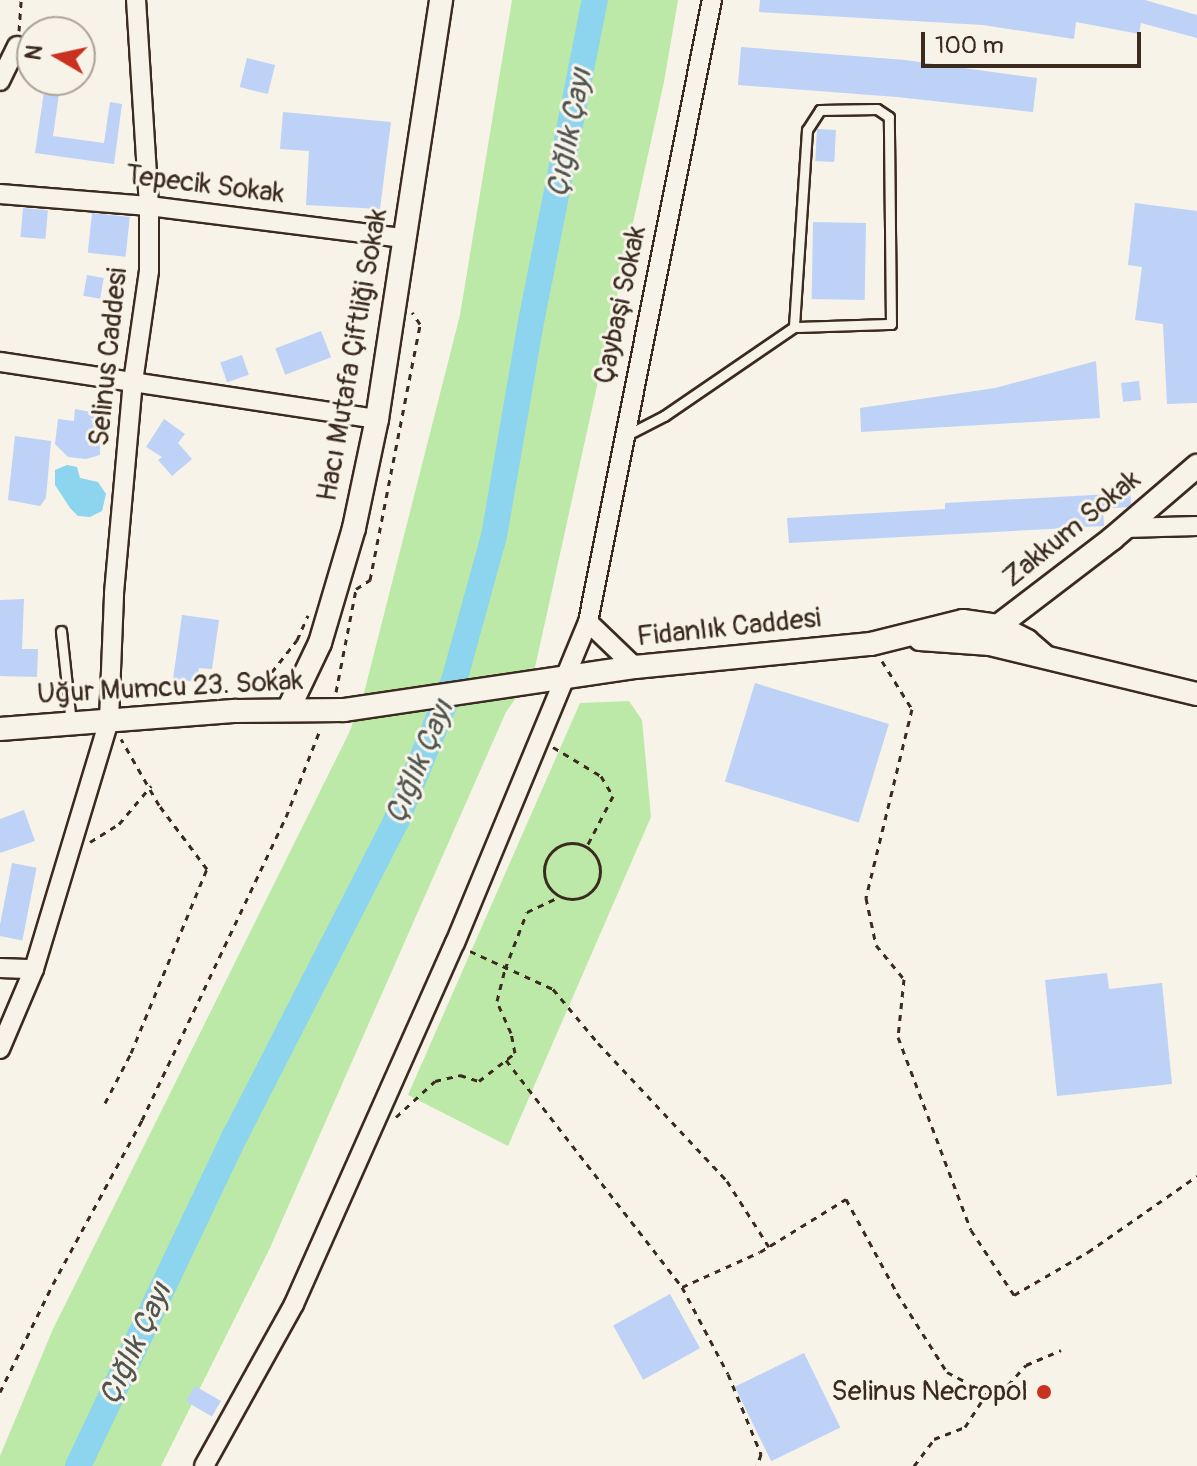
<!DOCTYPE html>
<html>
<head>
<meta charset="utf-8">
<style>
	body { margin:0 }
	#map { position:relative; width:1197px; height:1466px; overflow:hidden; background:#f7f3e8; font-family:Pangolin,sans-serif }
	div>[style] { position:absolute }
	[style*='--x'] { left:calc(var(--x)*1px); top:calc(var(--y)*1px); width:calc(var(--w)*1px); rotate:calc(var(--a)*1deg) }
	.green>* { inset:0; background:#bce9a7 }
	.water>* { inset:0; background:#8dd5ee }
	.river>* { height:26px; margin:-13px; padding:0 13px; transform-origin:13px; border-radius:13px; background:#8dd5ee }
	.building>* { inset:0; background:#bdd2f6; transform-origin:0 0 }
	.path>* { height:3px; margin-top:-1.5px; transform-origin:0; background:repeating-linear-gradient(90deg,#3b2a1e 0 6px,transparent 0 12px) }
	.path>.ring { margin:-1.5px; padding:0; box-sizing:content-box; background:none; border:3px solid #3b2a1e; border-radius:50% }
	.roads { filter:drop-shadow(2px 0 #3b2a1e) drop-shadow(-2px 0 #3b2a1e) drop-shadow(0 2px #3b2a1e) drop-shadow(0 -2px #3b2a1e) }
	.service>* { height:9px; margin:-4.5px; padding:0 4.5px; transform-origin:4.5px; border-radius:4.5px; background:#f7f3e8 }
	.minor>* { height:18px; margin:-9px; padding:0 9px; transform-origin:9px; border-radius:9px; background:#f7f3e8 }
	.tertiary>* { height:22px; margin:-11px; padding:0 11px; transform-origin:11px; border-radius:11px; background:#f7f3e8 }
	.dots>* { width:22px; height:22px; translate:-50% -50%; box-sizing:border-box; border:4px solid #f7f3e8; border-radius:50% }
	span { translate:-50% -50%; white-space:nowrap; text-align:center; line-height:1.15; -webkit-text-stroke:6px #f7f3e8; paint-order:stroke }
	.street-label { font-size:28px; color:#3b2a1e }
	.poi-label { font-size:28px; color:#3b2a1e }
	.right { translate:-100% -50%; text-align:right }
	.water-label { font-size:30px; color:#505552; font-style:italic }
	.north { position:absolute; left:16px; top:16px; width:80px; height:80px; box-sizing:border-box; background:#f7f3e8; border:2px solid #aca397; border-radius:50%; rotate:279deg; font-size:22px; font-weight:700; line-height:32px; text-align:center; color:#3b2a1e }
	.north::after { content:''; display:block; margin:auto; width:28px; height:36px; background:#c8321e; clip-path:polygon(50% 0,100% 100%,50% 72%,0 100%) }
	.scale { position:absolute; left:921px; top:32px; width:220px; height:36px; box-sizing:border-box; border:4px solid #3b2a1e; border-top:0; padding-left:10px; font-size:24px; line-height:28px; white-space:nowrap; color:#3b2a1e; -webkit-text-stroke:6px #f7f3e8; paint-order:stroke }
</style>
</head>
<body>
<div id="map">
	<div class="green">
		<i style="clip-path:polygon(512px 0,678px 0,664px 82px,534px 672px,506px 712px,269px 1250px,161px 1466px,0 1466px,0 1456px,53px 1329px,349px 733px,364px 693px,460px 315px)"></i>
		<i style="clip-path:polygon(629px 701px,642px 720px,651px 817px,508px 1146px,408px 1095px,580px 703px)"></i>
	</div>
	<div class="water">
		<i style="clip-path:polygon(67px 465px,77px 467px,80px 478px,98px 482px,106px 494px,102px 511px,90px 517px,78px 516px,70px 508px,55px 485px,55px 470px)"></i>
	</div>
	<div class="river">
		<i style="--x:78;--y:1466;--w:368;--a:-64.6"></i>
		<i style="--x:236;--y:1134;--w:354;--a:-62.9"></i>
		<i style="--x:397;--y:819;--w:149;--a:-67.6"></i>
		<i style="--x:454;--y:681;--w:150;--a:-74.6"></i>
		<i style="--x:494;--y:536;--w:222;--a:-80.2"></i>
		<i style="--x:532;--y:317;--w:323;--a:-78.8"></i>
	</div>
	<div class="building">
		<i style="clip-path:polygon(760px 0,1145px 0,1197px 15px,1197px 38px,1141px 23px,1139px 34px,1076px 22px,1074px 39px,983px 25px,759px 12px)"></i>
		<i style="clip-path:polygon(741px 47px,905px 60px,1037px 78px,1033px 112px,897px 97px,738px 85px)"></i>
		<i style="left:247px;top:58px;width:29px;height:30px;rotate:14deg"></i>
		<i style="clip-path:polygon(45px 85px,60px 87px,53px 136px,104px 143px,110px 102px,122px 104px,114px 164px,35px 153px)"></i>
		<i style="clip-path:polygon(283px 112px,391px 122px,380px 209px,306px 205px,309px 151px,280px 149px)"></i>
		<i style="left:817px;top:129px;width:19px;height:32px;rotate:3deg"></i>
		<i style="clip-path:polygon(1135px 203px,1197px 211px,1197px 403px,1167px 404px,1163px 324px,1135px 320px,1142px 267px,1128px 265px)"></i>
		<i style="left:23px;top:208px;width:25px;height:29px;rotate:5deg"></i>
		<i style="left:92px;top:213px;width:38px;height:40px;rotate:6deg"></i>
		<i style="left:813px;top:222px;width:53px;height:77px;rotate:1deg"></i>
		<i style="left:87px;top:275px;width:17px;height:21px;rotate:10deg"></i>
		<i style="left:321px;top:331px;width:28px;height:49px;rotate:69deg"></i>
		<i style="left:242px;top:355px;width:21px;height:23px;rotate:71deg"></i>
		<i style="clip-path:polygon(1096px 361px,1100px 418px,861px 432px,860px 408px,995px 388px)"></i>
		<i style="left:1139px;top:381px;width:19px;height:18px;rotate:84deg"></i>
		<i style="clip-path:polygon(75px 409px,96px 413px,100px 425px,100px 455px,86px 459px,68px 457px,55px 444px,58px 419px,74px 421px)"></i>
		<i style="clip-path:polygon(164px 419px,185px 434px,178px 443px,192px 459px,172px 476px,158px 460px,162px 457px,146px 447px)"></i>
		<i style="clip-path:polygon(15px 436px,51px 441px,46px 498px,40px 506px,8px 500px)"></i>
		<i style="clip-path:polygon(1130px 488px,1131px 504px,1128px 507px,1103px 509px,1104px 526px,789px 543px,787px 518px,945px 509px,945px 503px,1110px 494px,1109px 490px)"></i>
		<i style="clip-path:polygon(24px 599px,22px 649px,38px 649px,37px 677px,0 676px,0 600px)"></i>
		<i style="clip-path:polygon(182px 615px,219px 620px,212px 669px,199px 668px,197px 682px,173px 679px)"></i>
		<i style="left:755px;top:683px;width:140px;height:103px;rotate:17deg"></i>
		<i style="clip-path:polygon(24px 810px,35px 841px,0 853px,0 819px)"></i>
		<i style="left:12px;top:863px;width:25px;height:74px;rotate:11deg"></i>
		<i style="clip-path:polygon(1107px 973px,1109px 989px,1162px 983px,1172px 1084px,1057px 1096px,1045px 980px)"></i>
		<i style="left:670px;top:1294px;width:62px;height:65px;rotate:61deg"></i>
		<i style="left:804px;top:1353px;width:83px;height:77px;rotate:64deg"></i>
		<i style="left:195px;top:1386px;width:30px;height:18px;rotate:30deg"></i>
	</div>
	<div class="path">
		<i style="--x:19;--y:31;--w:31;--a:-86"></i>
		<i style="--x:882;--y:661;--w:57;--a:58"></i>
		<i style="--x:912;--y:709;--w:195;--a:103.7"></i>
		<i style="--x:866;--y:898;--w:48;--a:78"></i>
		<i style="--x:876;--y:945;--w:44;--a:50.5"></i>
		<i style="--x:904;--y:979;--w:58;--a:95.9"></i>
		<i style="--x:898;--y:1037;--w:206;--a:69.3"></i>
		<i style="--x:971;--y:1230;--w:78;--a:56.5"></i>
		<i style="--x:1014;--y:1295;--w:86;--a:-30.2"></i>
		<i style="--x:1088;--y:1252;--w:133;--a:-34.9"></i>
		<i style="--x:257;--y:691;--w:65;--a:-51.9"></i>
		<i style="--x:297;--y:640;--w:27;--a:-66"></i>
		<i style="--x:336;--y:692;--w:105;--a:-79"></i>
		<i style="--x:356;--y:589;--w:17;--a:-33"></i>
		<i style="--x:370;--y:580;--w:261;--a:-78.9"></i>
		<i style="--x:420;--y:324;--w:14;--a:-124"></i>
		<i style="--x:553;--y:747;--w:56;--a:31.1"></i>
		<i style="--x:601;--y:776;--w:23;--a:59"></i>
		<i style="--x:613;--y:796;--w:56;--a:117.5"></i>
		<i style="--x:90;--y:842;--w:34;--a:-32"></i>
		<i style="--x:119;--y:824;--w:50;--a:-49.9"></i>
		<i class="ring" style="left:544px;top:843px;width:53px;height:53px"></i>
		<i style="--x:470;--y:951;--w:91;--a:24.6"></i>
		<i style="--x:553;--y:989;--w:70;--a:50.2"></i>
		<i style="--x:598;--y:1043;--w:189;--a:46.9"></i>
		<i style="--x:727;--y:1181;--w:78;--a:57.5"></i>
		<i style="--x:506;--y:1060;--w:287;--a:52.2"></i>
		<i style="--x:682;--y:1287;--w:98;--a:62.1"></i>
		<i style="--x:728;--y:1374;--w:87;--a:67.6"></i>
		<i style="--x:761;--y:1454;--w:13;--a:108"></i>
		<i style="--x:105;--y:1103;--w:56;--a:-62.5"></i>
		<i style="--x:131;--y:1053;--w:199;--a:-67.6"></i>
		<i style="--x:207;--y:869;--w:80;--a:-126.9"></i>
		<i style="--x:159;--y:805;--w:76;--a:-119.9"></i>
		<i style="--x:396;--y:1117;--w:53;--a:-42.7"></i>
		<i style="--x:435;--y:1081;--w:26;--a:-13"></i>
		<i style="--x:460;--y:1075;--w:20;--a:18"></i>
		<i style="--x:479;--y:1081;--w:46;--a:-37.9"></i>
		<i style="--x:515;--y:1053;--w:20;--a:-101"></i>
		<i style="--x:511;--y:1033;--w:35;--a:-114"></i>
		<i style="--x:497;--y:1001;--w:33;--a:-76"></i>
		<i style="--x:505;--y:969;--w:61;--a:-68.9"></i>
		<i style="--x:527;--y:912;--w:35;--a:-25"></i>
		<i style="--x:682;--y:1287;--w:85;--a:-24.2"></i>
		<i style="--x:760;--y:1252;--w:101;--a:-31.6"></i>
		<i style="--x:846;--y:1199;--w:107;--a:61.5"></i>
		<i style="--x:897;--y:1293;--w:93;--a:57.7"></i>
		<i style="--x:947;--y:1372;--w:45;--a:27.7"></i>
		<i style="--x:0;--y:1392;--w:120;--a:-63.9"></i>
		<i style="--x:53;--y:1284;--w:187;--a:-61.5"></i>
		<i style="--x:142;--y:1120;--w:335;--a:-64.6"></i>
		<i style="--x:286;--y:817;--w:93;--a:-68.7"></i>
		<i style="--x:914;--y:1466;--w:34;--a:-53"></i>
		<i style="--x:934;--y:1439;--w:33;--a:-21"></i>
		<i style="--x:965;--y:1427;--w:40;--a:-57.1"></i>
		<i style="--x:987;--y:1393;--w:22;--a:-21"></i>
		<i style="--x:1008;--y:1385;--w:27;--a:-48"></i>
		<i style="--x:1026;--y:1365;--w:38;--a:-23"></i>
	</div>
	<div class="roads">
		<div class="service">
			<i style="--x:627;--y:435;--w:42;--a:-27.2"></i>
			<i style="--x:664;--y:416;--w:158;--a:-34.4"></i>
			<i style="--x:794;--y:327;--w:97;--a:-1.8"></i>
			<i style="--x:891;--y:324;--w:207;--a:-90.6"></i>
			<i style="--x:889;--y:117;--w:14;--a:-146"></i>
			<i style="--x:877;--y:109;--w:57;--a:179"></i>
			<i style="--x:820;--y:110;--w:24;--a:123"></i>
			<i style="--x:807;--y:130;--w:197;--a:93.8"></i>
			<i style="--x:61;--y:631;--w:93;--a:83.8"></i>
		</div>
		<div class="minor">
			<i style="--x:0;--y:81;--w:39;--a:-64"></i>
			<i style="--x:0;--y:194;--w:149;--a:4.6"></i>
			<i style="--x:149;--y:206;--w:256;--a:7.2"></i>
			<i style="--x:0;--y:362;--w:381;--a:8.6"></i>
			<i style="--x:1125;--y:528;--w:72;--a:-1.6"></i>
			<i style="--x:588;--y:622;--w:634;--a:-78.73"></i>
			<i style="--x:0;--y:968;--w:34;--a:2"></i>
			<i style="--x:0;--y:1049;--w:87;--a:-67"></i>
			<i style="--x:34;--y:969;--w:260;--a:-73.2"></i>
			<i style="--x:109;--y:720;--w:127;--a:-87.7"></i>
			<i style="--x:114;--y:593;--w:212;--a:-84.9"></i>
			<i style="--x:133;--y:382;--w:112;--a:-81.8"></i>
			<i style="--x:149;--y:271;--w:65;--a:-90"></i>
			<i style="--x:149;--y:206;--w:206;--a:-93.6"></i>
			<i style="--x:204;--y:1466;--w:185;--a:-60.9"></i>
			<i style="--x:294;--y:1304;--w:395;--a:-66"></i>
			<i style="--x:455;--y:943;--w:347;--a:-67.5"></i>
			<i style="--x:588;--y:622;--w:65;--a:43.8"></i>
		</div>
		<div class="tertiary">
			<i style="--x:994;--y:636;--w:11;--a:-68"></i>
			<i style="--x:998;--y:626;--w:145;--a:-37.4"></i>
			<i style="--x:1113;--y:538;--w:111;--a:-40.6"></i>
			<i style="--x:920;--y:639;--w:70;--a:4.1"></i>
			<i style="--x:990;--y:644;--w:213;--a:13.6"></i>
			<i style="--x:288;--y:710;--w:74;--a:-64.5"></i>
			<i style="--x:320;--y:643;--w:120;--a:-73.5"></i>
			<i style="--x:354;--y:528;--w:111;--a:-78.1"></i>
			<i style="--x:377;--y:419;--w:424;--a:-81.3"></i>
			<i style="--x:0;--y:729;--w:237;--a:-4.4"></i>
			<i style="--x:236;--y:711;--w:108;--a:-0.5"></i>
			<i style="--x:344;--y:710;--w:294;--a:-8.4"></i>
			<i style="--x:635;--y:667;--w:237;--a:-5.6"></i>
			<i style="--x:871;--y:644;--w:95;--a:-14"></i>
			<i style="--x:963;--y:621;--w:35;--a:8"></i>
			<i style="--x:998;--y:626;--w:33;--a:27"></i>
			<i style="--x:1027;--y:641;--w:23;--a:41"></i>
		</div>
	</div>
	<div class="dots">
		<i style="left:1044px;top:1392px;background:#c8321e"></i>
	</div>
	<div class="street-label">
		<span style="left:205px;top:185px;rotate:7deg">Tepecik Sokak</span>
		<span style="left:621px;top:305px;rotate:-78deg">Çaybaşi Sokak</span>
		<span style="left:353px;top:355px;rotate:-80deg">Hacı Mutafa Çiftliği Sokak</span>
		<span style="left:109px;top:357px;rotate:-84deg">Selinus Caddesi</span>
		<span style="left:1072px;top:529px;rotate:-39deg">Zakkum Sokak</span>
		<span style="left:729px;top:628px;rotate:-6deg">Fidanlık Caddesi</span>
		<span style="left:170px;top:688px;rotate:-3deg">Uğur Mumcu 23. Sokak</span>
	</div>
	<div class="poi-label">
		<span class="right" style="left:1028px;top:1392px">Selinus Necropol</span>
	</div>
	<div class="water-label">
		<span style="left:570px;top:133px;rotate:-79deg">Çığlık Çayı</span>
		<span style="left:420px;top:762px;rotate:-67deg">Çığlık Çayı</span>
		<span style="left:136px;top:1344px;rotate:-65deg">Çığlık Çayı</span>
	</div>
	<div class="north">N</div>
	<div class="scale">100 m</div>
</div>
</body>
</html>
